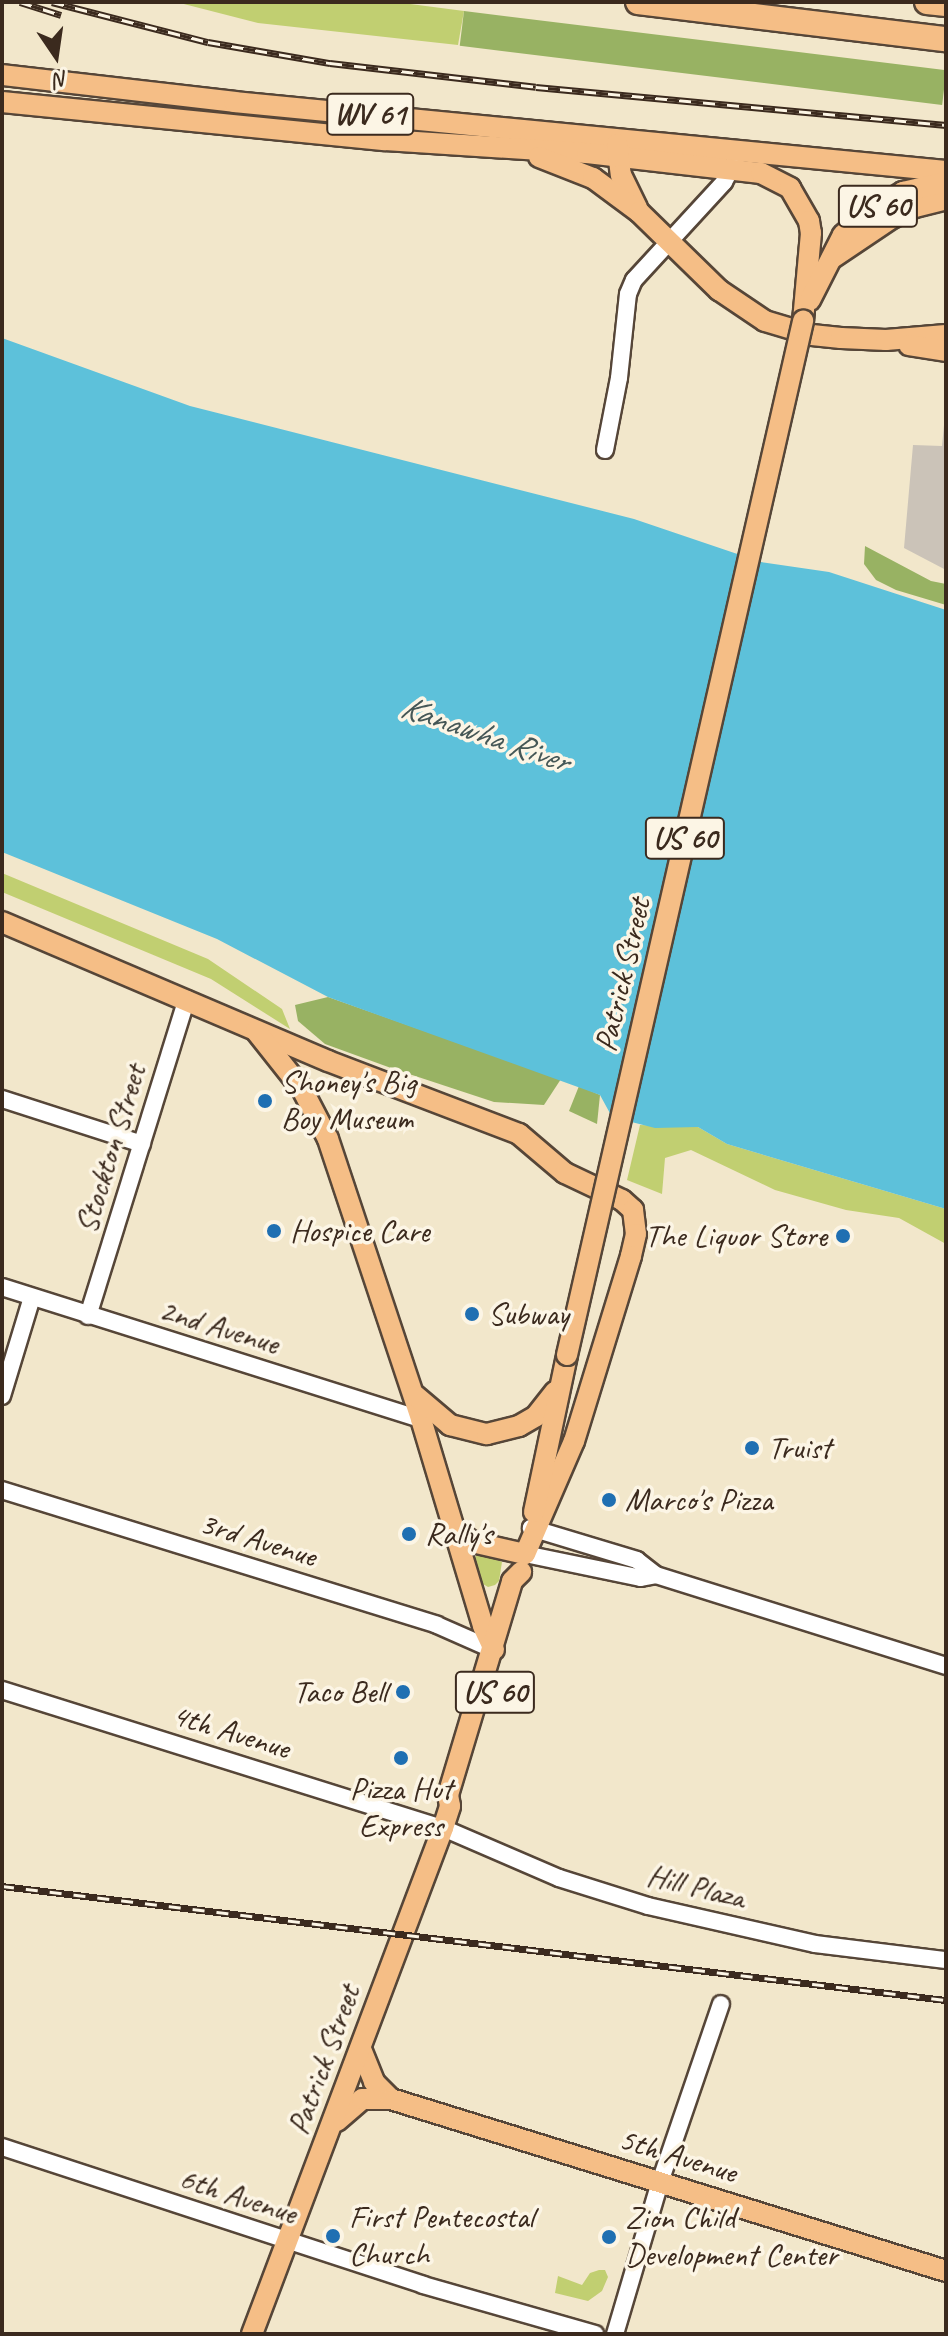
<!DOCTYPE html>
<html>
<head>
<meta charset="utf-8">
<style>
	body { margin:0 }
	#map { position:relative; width:948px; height:2336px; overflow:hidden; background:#f2e7cb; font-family:Caveat,sans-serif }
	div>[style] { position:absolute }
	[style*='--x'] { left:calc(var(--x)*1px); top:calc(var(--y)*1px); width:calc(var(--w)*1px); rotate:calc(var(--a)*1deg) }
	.industrial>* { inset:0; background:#cbc3b8 }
	.green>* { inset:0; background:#c1cf71 }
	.forest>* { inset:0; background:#98b263; transform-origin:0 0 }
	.water>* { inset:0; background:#5dc1da }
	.roads { filter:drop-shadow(2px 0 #564638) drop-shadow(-2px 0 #564638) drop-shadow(0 2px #564638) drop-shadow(0 -2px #564638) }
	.minor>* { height:16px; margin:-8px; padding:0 8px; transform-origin:8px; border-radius:8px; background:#fff }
	.major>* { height:20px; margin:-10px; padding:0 10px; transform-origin:10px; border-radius:10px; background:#f5be86 }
	.highway>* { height:24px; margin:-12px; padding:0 12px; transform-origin:12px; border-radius:12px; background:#f5be86 }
	.rail>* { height:7px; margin-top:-3.5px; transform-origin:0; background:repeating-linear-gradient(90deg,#fcf5e5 0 12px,#3b2a1e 0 24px); box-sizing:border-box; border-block:2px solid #3b2a1e }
	.bridges { filter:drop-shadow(2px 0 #564638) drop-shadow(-2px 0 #564638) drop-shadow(0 2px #564638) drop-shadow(0 -2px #564638) }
	.major-bridge>* { height:20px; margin:-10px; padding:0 10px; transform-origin:10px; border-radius:10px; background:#f5be86 }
	.dots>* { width:22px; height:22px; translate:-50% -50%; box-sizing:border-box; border:4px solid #fcf5e5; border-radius:50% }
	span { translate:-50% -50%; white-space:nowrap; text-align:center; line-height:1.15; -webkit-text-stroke:7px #fcf5e5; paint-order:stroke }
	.shield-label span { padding:2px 6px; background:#fcf5e5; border:2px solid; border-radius:6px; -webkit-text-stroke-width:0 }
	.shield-label { font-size:30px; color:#3b2a1e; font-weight:700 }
	.street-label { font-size:32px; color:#3b2a1e }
	.poi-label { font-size:32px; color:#3b2a1e }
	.left { translate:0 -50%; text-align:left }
	.right { translate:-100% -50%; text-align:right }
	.water-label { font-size:34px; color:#455756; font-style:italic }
	.frame { position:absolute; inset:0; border:4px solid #3b2a1e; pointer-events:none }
	.north { position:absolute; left:16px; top:16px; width:80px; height:80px; -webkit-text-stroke:6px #fcf5e5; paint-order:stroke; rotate:167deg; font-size:22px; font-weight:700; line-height:32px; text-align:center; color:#3b2a1e }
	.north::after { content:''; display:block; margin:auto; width:28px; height:36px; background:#3b2a1e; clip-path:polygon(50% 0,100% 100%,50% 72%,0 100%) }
</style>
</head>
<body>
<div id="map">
	<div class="industrial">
		<i style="clip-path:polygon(946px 404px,946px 570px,904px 548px,913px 445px,942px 446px)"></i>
	</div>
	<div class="green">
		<i style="clip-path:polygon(176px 2px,395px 2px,464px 11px,458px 45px,258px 23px)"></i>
		<i style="clip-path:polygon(2px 873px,208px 959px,282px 1009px,290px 1029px,211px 979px,2px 892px)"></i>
		<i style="clip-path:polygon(640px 1125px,698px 1127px,727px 1144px,946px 1209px,946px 1244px,899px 1218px,846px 1210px,775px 1190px,691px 1150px,665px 1158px,662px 1194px,627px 1180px)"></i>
		<i style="clip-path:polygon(480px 1553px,502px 1562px,499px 1581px,495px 1585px,488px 1587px,478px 1581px,471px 1560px)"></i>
		<i style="clip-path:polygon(599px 2270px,605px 2270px,608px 2277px,602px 2291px,588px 2301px,555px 2293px,558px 2276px,582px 2285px,590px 2273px)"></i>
	</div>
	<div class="forest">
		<i style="left:464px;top:11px;width:486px;height:35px;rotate:7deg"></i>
		<i style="clip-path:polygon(865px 546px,931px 581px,946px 584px,946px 605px,896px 590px,876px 580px,864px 564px)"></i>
		<i style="clip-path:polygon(328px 997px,561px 1079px,544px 1105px,494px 1102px,391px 1068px,325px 1044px,298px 1021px,295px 1005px)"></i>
		<i style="clip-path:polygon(579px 1086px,600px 1095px,597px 1124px,569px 1111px)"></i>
	</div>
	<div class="water">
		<i style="clip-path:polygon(2px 338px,190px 406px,634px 519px,761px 562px,829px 572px,946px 610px,946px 1209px,727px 1144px,698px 1127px,655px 1128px,612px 1117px,600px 1095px,328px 997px,217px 939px,2px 852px)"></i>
	</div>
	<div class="roads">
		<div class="minor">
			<i style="--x:605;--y:450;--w:73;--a:-79"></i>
			<i style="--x:619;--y:378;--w:84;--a:-83.9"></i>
			<i style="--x:628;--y:294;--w:15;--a:-67"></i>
			<i style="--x:634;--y:280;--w:133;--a:-47.4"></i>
			<i style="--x:724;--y:182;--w:24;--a:-62"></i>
			<i style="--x:2;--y:1099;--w:147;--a:17.8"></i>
			<i style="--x:2;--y:1287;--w:439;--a:17.5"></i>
			<i style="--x:88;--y:1316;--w:332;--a:-72.7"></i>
			<i style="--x:2;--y:1396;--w:103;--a:-73.1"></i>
			<i style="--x:2;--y:1490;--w:455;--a:17.2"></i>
			<i style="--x:437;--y:1625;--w:62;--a:23.7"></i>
			<i style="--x:525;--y:1554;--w:118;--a:11.7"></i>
			<i style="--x:641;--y:1578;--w:15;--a:-11"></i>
			<i style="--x:656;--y:1575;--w:24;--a:-142"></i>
			<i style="--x:637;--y:1560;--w:111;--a:-163.2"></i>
			<i style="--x:656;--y:1575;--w:304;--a:17.4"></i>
			<i style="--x:2;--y:1690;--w:462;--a:17.4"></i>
			<i style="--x:443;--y:1828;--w:126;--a:23.3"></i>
			<i style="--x:559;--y:1878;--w:93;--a:17.5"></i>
			<i style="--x:648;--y:1906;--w:171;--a:12.8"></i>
			<i style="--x:815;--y:1944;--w:132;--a:7"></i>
			<i style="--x:2;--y:2147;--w:443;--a:18.1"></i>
			<i style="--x:423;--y:2285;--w:179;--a:15.9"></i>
			<i style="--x:615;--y:2334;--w:159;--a:-73.5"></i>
			<i style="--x:660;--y:2182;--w:188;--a:-71.1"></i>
		</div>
		<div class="major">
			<i style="--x:2;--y:75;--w:234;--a:6.6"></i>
			<i style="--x:234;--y:102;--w:715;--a:5.54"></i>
			<i style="--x:2;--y:102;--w:385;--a:5.7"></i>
			<i style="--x:385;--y:140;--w:202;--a:3.7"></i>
			<i style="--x:587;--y:153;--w:175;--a:6.6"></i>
			<i style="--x:761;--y:173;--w:33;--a:27"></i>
			<i style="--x:790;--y:188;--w:38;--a:60"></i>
			<i style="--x:809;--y:221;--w:12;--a:81"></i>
			<i style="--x:811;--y:233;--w:88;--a:95.2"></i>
			<i style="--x:617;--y:144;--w:31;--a:83"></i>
			<i style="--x:621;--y:175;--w:37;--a:64"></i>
			<i style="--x:539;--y:157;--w:58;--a:21.3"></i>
			<i style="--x:593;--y:178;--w:57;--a:36.5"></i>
			<i style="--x:639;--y:212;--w:112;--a:44.3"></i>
			<i style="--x:719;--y:290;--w:55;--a:34"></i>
			<i style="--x:765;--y:321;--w:49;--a:16.6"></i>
			<i style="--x:812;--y:335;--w:29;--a:6"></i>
			<i style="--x:841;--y:338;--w:45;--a:2.5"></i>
			<i style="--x:886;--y:340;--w:60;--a:-4.8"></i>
			<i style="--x:831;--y:259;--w:73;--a:-33.9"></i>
			<i style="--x:892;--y:218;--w:25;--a:-26"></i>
			<i style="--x:915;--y:207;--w:32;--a:-14"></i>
			<i style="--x:810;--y:300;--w:73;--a:-63.1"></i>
			<i style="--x:843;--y:235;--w:25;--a:-42"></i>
			<i style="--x:862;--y:218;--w:49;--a:-32.4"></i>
			<i style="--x:903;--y:192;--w:44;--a:-13.1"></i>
			<i style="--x:909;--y:345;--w:37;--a:9"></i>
			<i style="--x:2;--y:922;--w:354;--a:23.1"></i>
			<i style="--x:328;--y:1061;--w:204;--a:20.9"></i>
			<i style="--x:519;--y:1134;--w:60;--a:40.3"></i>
			<i style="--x:565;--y:1173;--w:63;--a:25.3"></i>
			<i style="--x:622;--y:1200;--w:15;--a:42"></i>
			<i style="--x:633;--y:1210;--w:24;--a:83"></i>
			<i style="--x:636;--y:1234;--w:23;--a:103"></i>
			<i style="--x:631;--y:1256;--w:194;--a:107.1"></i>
			<i style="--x:574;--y:1441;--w:123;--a:113.4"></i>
			<i style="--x:256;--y:1031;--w:74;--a:51.6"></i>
			<i style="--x:302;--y:1089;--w:56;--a:62.5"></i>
			<i style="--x:328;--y:1139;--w:295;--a:71.6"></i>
			<i style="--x:421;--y:1419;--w:216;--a:73.3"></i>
			<i style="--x:483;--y:1626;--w:26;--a:65"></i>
			<i style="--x:416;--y:1396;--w:45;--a:40.5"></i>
			<i style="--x:450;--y:1425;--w:38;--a:14"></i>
			<i style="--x:487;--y:1434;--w:33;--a:-14"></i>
			<i style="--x:519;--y:1426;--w:20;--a:-30"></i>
			<i style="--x:536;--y:1416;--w:31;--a:-52"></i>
			<i style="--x:534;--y:1512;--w:160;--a:-78.1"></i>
			<i style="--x:451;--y:1526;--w:26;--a:37"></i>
			<i style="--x:472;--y:1542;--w:54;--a:12.8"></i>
			<i style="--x:361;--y:2049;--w:35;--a:68"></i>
			<i style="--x:374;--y:2082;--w:24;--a:45"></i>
			<i style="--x:337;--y:2121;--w:33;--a:-41"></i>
			<i style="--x:362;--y:2099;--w:29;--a:0"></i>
			<i style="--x:391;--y:2099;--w:581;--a:17.22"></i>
			<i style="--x:252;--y:2334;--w:541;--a:-69.32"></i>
			<i style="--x:443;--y:1828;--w:23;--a:-72"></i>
			<i style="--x:450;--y:1806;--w:11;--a:-100"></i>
			<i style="--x:448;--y:1795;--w:223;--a:-73.3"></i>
			<i style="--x:512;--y:1581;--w:13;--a:-45"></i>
		</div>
		<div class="highway">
			<i style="--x:638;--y:2;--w:310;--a:6.9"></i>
			<i style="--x:927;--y:2;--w:19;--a:6"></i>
		</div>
	</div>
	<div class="rail">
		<i style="--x:20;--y:2;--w:43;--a:17.6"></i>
		<i style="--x:52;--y:2;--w:161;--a:14.4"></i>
		<i style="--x:208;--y:42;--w:124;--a:9.8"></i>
		<i style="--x:330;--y:63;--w:207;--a:6.6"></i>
		<i style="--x:536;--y:87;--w:412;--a:5.3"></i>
		<i style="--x:2;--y:1886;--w:951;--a:6.89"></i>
	</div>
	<div class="bridges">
		<div class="major-bridge">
			<i style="--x:567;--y:1355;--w:1061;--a:-77.14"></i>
		</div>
	</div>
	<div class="dots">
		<i style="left:265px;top:1101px;background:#1f6fb2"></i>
		<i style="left:274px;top:1231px;background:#1f6fb2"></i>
		<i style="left:843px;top:1236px;background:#1f6fb2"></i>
		<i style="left:472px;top:1314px;background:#1f6fb2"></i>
		<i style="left:752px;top:1448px;background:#1f6fb2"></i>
		<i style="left:609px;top:1500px;background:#1f6fb2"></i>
		<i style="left:409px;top:1534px;background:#1f6fb2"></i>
		<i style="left:403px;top:1692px;background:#1f6fb2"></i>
		<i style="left:401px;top:1758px;background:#1f6fb2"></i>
		<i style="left:333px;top:2236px;background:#1f6fb2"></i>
		<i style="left:609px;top:2237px;background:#1f6fb2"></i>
	</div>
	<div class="shield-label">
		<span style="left:370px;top:114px">WV 61</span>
		<span style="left:878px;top:206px">US 60</span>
		<span style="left:685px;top:838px">US 60</span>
		<span style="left:495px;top:1692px">US 60</span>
	</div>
	<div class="street-label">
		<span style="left:623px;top:975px;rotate:-77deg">Patrick Street</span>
		<span style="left:111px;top:1149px;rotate:-73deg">Stockton Street</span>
		<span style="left:219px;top:1327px;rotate:17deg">2nd Avenue</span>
		<span style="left:258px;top:1540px;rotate:17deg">3rd Avenue</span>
		<span style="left:231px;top:1732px;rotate:17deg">4th Avenue</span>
		<span style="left:696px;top:1887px;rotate:14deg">Hill Plaza</span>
		<span style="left:324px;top:2060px;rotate:-70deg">Patrick Street</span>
		<span style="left:678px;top:2156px;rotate:17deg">5th Avenue</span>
		<span style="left:238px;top:2196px;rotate:18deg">6th Avenue</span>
	</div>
	<div class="poi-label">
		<span class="left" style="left:281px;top:1101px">Shoney's Big<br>Boy Museum</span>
		<span class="left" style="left:290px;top:1231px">Hospice Care</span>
		<span class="right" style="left:827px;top:1236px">The Liquor Store</span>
		<span class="left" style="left:488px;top:1314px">Subway</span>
		<span class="left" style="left:768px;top:1448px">Truist</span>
		<span class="left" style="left:625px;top:1500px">Marco's Pizza</span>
		<span class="left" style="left:425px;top:1534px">Rally's</span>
		<span class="right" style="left:387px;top:1692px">Taco Bell</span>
		<span style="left:401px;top:1808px">Pizza Hut<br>Express</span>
		<span class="left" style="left:349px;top:2236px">First Pentecostal<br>Church</span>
		<span class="left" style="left:625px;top:2237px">Zion Child<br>Development Center</span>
	</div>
	<div class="water-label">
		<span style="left:485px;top:733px;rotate:19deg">Kanawha River</span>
	</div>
	<div class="frame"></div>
	<div class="north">N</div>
</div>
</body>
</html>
